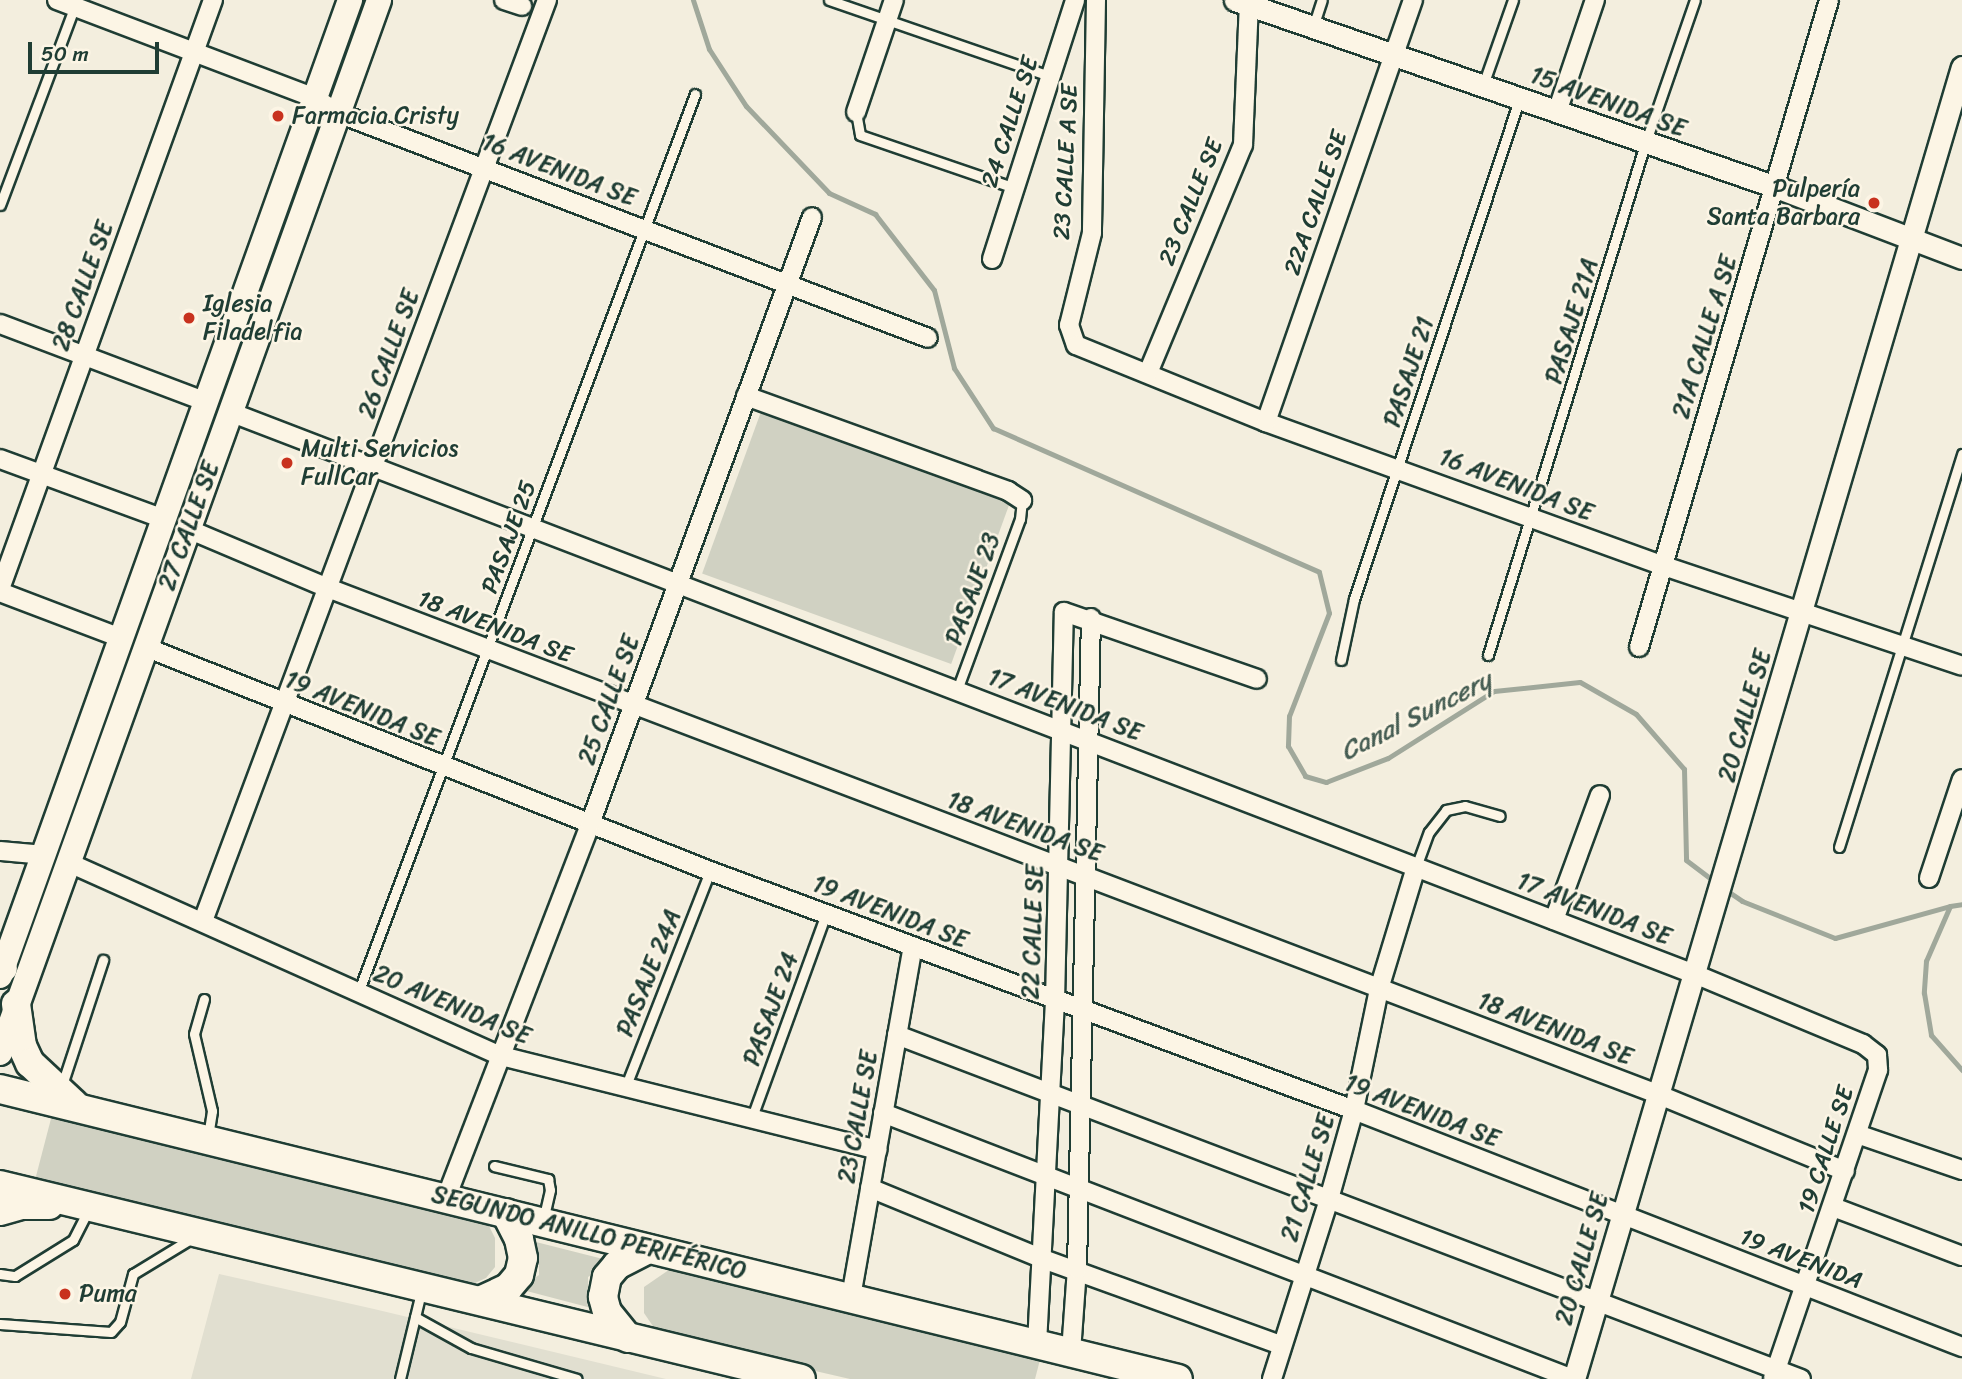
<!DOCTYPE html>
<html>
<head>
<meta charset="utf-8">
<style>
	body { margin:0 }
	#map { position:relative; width:1962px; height:1379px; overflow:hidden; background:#f3eede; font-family:Sriracha,sans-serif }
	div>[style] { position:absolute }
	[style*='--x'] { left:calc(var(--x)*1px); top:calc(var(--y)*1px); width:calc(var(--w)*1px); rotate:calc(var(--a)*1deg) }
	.built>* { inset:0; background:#e1dfd0 }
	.green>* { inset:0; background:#d0d1c2; transform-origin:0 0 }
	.stream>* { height:5px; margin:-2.5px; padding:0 2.5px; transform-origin:2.5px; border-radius:2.5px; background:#a0a89b }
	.roads { filter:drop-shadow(2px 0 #1f3d34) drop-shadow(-2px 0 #1f3d34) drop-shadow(0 2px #1f3d34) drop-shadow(0 -2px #1f3d34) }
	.service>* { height:9px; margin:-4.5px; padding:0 4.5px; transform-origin:4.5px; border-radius:4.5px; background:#fcf5e5 }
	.minor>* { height:18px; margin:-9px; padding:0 9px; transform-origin:9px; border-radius:9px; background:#fcf5e5 }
	.tertiary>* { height:21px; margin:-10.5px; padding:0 10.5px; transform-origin:10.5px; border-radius:10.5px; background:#fcf5e5 }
	.secondary>* { height:24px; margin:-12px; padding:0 12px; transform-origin:12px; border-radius:12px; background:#fcf5e5 }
	.primary>* { height:28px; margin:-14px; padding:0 14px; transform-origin:14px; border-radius:14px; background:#fcf5e5 }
	.dots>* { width:19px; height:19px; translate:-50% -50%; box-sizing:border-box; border:4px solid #fcf5e5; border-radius:50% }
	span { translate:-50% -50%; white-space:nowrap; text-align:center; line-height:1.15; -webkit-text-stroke:5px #fcf5e5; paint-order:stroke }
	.street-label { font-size:24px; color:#1f3d34 }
	.poi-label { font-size:24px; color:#1f3d34 }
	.left { translate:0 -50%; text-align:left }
	.right { translate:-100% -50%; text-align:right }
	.water-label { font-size:26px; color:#465d53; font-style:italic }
	.scale { position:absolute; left:28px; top:42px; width:131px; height:32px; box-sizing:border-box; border:4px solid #1f3d34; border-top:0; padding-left:9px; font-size:21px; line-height:24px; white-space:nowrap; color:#1f3d34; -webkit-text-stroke:5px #fcf5e5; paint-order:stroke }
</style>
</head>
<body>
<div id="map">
	<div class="built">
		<i style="clip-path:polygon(219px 1274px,374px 1309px,666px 1379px,191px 1379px)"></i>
	</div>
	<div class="green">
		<i style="left:762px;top:409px;width:265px;height:175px;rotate:20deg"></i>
		<i style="clip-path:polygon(53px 1111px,484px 1216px,495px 1238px,495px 1267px,486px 1278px,464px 1288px,34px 1184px)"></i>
		<i style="clip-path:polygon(532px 1241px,611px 1261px,588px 1277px,588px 1296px,599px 1310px,519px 1289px,539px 1275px,539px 1255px)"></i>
		<i style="clip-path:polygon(676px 1265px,1041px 1356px,1035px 1379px,850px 1379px,659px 1335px,644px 1313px,644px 1287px)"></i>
	</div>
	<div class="stream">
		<i style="--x:693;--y:0;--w:52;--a:71.9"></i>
		<i style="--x:709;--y:49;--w:68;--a:57"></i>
		<i style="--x:746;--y:106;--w:120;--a:46.3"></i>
		<i style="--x:829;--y:193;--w:51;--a:24.5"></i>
		<i style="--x:875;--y:214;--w:96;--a:52.2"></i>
		<i style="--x:934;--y:290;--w:81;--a:75.6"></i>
		<i style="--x:954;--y:368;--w:72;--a:57"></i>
		<i style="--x:993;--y:428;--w:356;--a:23.8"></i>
		<i style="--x:1319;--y:572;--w:42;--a:76.3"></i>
		<i style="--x:1329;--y:613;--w:110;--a:111.2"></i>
		<i style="--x:1289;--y:716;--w:30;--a:92"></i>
		<i style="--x:1288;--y:746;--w:34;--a:60"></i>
		<i style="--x:1305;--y:776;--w:22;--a:16"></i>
		<i style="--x:1326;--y:782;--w:66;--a:-21.2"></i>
		<i style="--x:1388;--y:758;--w:125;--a:-32.3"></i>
		<i style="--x:1494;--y:691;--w:86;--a:-6"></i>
		<i style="--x:1580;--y:682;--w:64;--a:29.7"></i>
		<i style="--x:1636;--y:714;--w:73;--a:48.9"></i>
		<i style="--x:1684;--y:769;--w:91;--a:88.7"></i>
		<i style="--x:1686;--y:860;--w:36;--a:37"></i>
		<i style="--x:1723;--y:888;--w:23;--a:34"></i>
		<i style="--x:1742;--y:901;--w:100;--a:21.7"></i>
		<i style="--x:1835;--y:938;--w:119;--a:-15.5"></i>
		<i style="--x:1950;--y:906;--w:60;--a:113.6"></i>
		<i style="--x:1926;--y:961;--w:32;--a:94"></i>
		<i style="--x:1924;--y:993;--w:43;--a:80.5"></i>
		<i style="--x:1931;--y:1035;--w:47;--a:48.5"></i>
		<i style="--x:1950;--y:906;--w:12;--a:-9"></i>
	</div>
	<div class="roads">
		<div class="service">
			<i style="--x:829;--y:0;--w:234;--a:19"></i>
			<i style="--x:1313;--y:27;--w:28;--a:-72"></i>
			<i style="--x:1483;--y:85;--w:90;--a:-70.6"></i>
			<i style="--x:856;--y:112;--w:23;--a:80"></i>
			<i style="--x:860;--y:135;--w:164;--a:18.9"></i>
			<i style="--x:0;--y:205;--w:214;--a:-69.4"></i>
			<i style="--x:1488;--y:655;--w:535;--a:-72.92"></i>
			<i style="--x:1645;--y:144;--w:152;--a:-70.9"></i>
			<i style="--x:1341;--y:660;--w:62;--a:-78"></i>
			<i style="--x:1354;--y:599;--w:526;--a:-71.7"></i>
			<i style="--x:957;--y:690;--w:182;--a:-69.8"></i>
			<i style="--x:1020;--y:519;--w:19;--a:-84"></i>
			<i style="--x:1839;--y:847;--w:412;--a:-72.6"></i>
			<i style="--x:1416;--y:867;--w:37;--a:-70"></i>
			<i style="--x:1429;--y:832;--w:28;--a:-52"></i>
			<i style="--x:1446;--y:810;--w:19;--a:-12"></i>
			<i style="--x:1465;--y:806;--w:36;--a:16"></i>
			<i style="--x:358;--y:993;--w:960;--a:-69.45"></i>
			<i style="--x:204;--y:999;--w:36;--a:106"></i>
			<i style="--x:194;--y:1034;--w:79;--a:76.8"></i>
			<i style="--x:212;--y:1111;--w:24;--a:99"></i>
			<i style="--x:61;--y:1088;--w:135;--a:-71.8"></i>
			<i style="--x:625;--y:1088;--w:233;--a:-68.6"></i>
			<i style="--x:752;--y:1117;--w:216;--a:-70"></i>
			<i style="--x:494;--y:1166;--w:56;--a:13.5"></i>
			<i style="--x:548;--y:1179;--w:11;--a:80"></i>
			<i style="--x:550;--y:1190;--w:31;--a:103"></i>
			<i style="--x:0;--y:1274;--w:15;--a:8"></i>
			<i style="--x:15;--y:1276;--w:68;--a:-31.8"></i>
			<i style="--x:73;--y:1240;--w:34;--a:-63"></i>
			<i style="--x:415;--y:1317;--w:64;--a:29"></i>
			<i style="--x:471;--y:1348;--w:110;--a:16.3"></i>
			<i style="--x:0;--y:1324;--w:111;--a:4.1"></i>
			<i style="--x:111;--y:1332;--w:13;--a:-48"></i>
			<i style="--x:120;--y:1322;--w:50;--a:-74.8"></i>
			<i style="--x:133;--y:1274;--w:69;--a:-31.4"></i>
			<i style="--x:400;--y:1379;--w:89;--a:-76.4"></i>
		</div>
		<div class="minor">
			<i style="--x:57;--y:0;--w:276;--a:20.8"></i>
			<i style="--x:315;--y:98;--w:27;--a:33"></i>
			<i style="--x:338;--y:113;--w:631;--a:20.87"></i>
			<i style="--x:504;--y:0;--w:19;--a:18"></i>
			<i style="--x:1096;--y:0;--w:233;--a:91"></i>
			<i style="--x:1092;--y:233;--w:95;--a:104"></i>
			<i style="--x:1069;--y:325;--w:21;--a:71"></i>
			<i style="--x:1076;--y:345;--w:205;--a:22.1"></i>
			<i style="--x:1266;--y:422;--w:420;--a:19.9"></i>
			<i style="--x:1661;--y:565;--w:317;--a:18.5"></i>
			<i style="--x:856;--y:112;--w:118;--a:-71.3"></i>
			<i style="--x:1557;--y:112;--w:118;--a:-71.3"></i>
			<i style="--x:992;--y:259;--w:272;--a:-72.2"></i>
			<i style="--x:0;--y:324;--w:220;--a:20.7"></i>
			<i style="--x:1148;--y:373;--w:247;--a:-67.4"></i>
			<i style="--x:1243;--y:145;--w:145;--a:-87.6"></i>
			<i style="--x:746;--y:396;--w:279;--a:19.9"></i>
			<i style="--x:1008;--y:491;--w:17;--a:33"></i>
			<i style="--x:230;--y:412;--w:1571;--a:21"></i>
			<i style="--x:1697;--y:975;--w:180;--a:22.6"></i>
			<i style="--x:1863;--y:1044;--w:18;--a:38"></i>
			<i style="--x:1877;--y:1055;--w:15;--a:86"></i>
			<i style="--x:1878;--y:1070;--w:326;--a:108.8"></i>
			<i style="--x:1266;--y:422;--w:447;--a:-70.8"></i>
			<i style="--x:0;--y:459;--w:175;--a:20.1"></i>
			<i style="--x:188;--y:529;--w:152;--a:22.9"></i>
			<i style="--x:328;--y:588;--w:1422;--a:20.84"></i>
			<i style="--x:1657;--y:1094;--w:203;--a:22.3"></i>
			<i style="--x:0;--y:589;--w:626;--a:-70.12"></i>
			<i style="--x:0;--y:592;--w:129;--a:20.8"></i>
			<i style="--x:145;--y:647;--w:608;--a:21.63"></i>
			<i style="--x:710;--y:871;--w:687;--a:20.36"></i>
			<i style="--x:1354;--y:1110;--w:653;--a:21.3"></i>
			<i style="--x:1639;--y:647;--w:674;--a:-73.63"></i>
			<i style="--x:0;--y:851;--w:44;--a:5.2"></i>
			<i style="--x:67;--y:862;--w:475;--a:24.1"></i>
			<i style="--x:501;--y:1056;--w:388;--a:14"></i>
			<i style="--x:1929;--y:878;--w:104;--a:-71.6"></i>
			<i style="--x:1554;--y:920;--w:133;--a:-69.8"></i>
			<i style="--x:203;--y:921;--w:983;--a:-69.52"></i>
			<i style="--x:897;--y:1035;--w:967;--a:20.83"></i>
			<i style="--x:883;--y:1113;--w:739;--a:21.08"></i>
			<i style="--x:1857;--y:1134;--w:111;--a:18.9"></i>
			<i style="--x:870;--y:1188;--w:187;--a:22.3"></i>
			<i style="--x:1043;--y:1259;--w:253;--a:19.9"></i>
			<i style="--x:446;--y:1198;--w:401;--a:-68.9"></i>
			<i style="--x:590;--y:824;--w:646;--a:-69.91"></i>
			<i style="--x:1833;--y:1207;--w:138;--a:20.8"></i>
			<i style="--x:851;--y:1297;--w:356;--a:-80"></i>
			<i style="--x:1037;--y:1344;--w:342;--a:-87"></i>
			<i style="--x:1055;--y:1002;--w:390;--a:-88.7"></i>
			<i style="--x:1064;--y:612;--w:204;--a:19.1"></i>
			<i style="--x:1071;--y:1352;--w:83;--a:-85.9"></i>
			<i style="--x:1077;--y:1269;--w:651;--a:-88.77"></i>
			<i style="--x:1272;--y:1379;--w:189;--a:-72.4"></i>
			<i style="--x:1329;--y:1199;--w:92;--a:-74.3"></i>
			<i style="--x:1354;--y:1110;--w:124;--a:-78.3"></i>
			<i style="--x:1379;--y:989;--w:127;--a:-73.1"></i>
		</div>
		<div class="tertiary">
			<i style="--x:1235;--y:0;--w:572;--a:19.07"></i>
			<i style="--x:1776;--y:187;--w:199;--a:20.9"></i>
			<i style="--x:1574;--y:1379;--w:1368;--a:-73.53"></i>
		</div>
		<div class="secondary">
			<i style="--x:0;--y:976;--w:1037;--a:-70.27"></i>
			<i style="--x:0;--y:1053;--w:1119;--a:-70.2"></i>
		</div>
		<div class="primary">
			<i style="--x:0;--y:971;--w:4;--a:-45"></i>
			<i style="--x:16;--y:1004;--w:42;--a:81.9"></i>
			<i style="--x:22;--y:1046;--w:19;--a:65"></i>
			<i style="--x:30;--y:1063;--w:60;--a:43"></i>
			<i style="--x:0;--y:1089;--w:1213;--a:13.83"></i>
			<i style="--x:0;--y:1185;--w:824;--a:13.61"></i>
			<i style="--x:0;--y:1211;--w:22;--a:-16"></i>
			<i style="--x:21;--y:1205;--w:28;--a:0"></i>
			<i style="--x:482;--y:1300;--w:29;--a:-25"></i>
			<i style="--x:508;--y:1288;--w:17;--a:-50"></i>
			<i style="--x:519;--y:1275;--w:17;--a:-77"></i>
			<i style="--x:523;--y:1258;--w:19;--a:-102"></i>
			<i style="--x:519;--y:1239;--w:29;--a:-117"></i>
			<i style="--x:628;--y:1338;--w:33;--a:-129"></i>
			<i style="--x:607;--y:1312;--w:16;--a:-105"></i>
			<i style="--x:603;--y:1297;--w:20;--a:-79"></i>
			<i style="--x:607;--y:1277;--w:16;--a:-50"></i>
			<i style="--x:617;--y:1265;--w:35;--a:-27"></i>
		</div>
	</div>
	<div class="dots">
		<i style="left:278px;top:116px;background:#c8321e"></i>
		<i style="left:1874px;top:203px;background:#c8321e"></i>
		<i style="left:189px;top:318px;background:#c8321e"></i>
		<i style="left:287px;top:463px;background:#c8321e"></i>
		<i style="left:65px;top:1294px;background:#c8321e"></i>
	</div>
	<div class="street-label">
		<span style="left:1608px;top:102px;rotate:20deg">15 AVENIDA SE</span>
		<span style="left:1010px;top:122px;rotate:-72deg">24 CALLE SE</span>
		<span style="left:1066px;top:162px;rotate:-87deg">23 CALLE A SE</span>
		<span style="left:559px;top:170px;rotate:21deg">16 AVENIDA SE</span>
		<span style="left:1191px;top:202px;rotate:-68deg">23 CALLE SE</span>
		<span style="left:1316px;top:203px;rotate:-71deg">22A CALLE SE</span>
		<span style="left:83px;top:286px;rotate:-70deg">28 CALLE SE</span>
		<span style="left:1572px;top:321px;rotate:-73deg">PASAJE 21A</span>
		<span style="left:1705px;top:337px;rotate:-73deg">21A CALLE A SE</span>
		<span style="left:389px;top:354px;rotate:-70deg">26 CALLE SE</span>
		<span style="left:1409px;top:372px;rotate:-72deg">PASAJE 21</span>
		<span style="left:1516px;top:485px;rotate:21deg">16 AVENIDA SE</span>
		<span style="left:189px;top:526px;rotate:-70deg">27 CALLE SE</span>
		<span style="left:509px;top:537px;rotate:-70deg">PASAJE 25</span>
		<span style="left:973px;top:589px;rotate:-70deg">PASAJE 23</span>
		<span style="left:495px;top:627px;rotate:21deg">18 AVENIDA SE</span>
		<span style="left:609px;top:700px;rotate:-70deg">25 CALLE SE</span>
		<span style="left:1065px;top:705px;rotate:21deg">17 AVENIDA SE</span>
		<span style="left:362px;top:709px;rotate:22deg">19 AVENIDA SE</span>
		<span style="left:1745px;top:716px;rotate:-74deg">20 CALLE SE</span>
		<span style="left:1025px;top:827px;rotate:20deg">18 AVENIDA SE</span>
		<span style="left:1594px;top:909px;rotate:21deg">17 AVENIDA SE</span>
		<span style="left:890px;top:912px;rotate:21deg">19 AVENIDA SE</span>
		<span style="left:1033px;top:932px;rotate:-88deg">22 CALLE SE</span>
		<span style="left:649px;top:973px;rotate:-68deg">PASAJE 24A</span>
		<span style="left:452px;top:1005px;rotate:23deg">20 AVENIDA SE</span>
		<span style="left:771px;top:1009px;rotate:-70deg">PASAJE 24</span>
		<span style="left:1555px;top:1029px;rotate:21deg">18 AVENIDA SE</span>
		<span style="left:1422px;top:1111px;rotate:21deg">19 AVENIDA SE</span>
		<span style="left:858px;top:1117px;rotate:-80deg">23 CALLE SE</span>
		<span style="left:1826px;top:1150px;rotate:-72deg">19 CALLE SE</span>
		<span style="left:1308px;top:1178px;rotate:-73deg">21 CALLE SE</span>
		<span style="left:589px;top:1233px;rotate:14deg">SEGUNDO ANILLO PERIFÉRICO</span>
		<span style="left:1582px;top:1259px;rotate:-74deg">20 CALLE SE</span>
		<span style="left:1801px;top:1259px;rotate:21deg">19 AVENIDA</span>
	</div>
	<div class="poi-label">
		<span class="left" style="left:292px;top:116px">Farmacia Cristy</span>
		<span class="right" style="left:1860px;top:203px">Pulpería<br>Santa Barbara</span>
		<span class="left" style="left:203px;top:318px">Iglesia<br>Filadelfia</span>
		<span class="left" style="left:301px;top:463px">Multi Servicios<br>FullCar</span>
		<span class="left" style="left:79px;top:1294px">Puma</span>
	</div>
	<div class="water-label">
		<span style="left:1416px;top:716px;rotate:-27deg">Canal Suncery</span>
	</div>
	<div class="scale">50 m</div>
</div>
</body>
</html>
